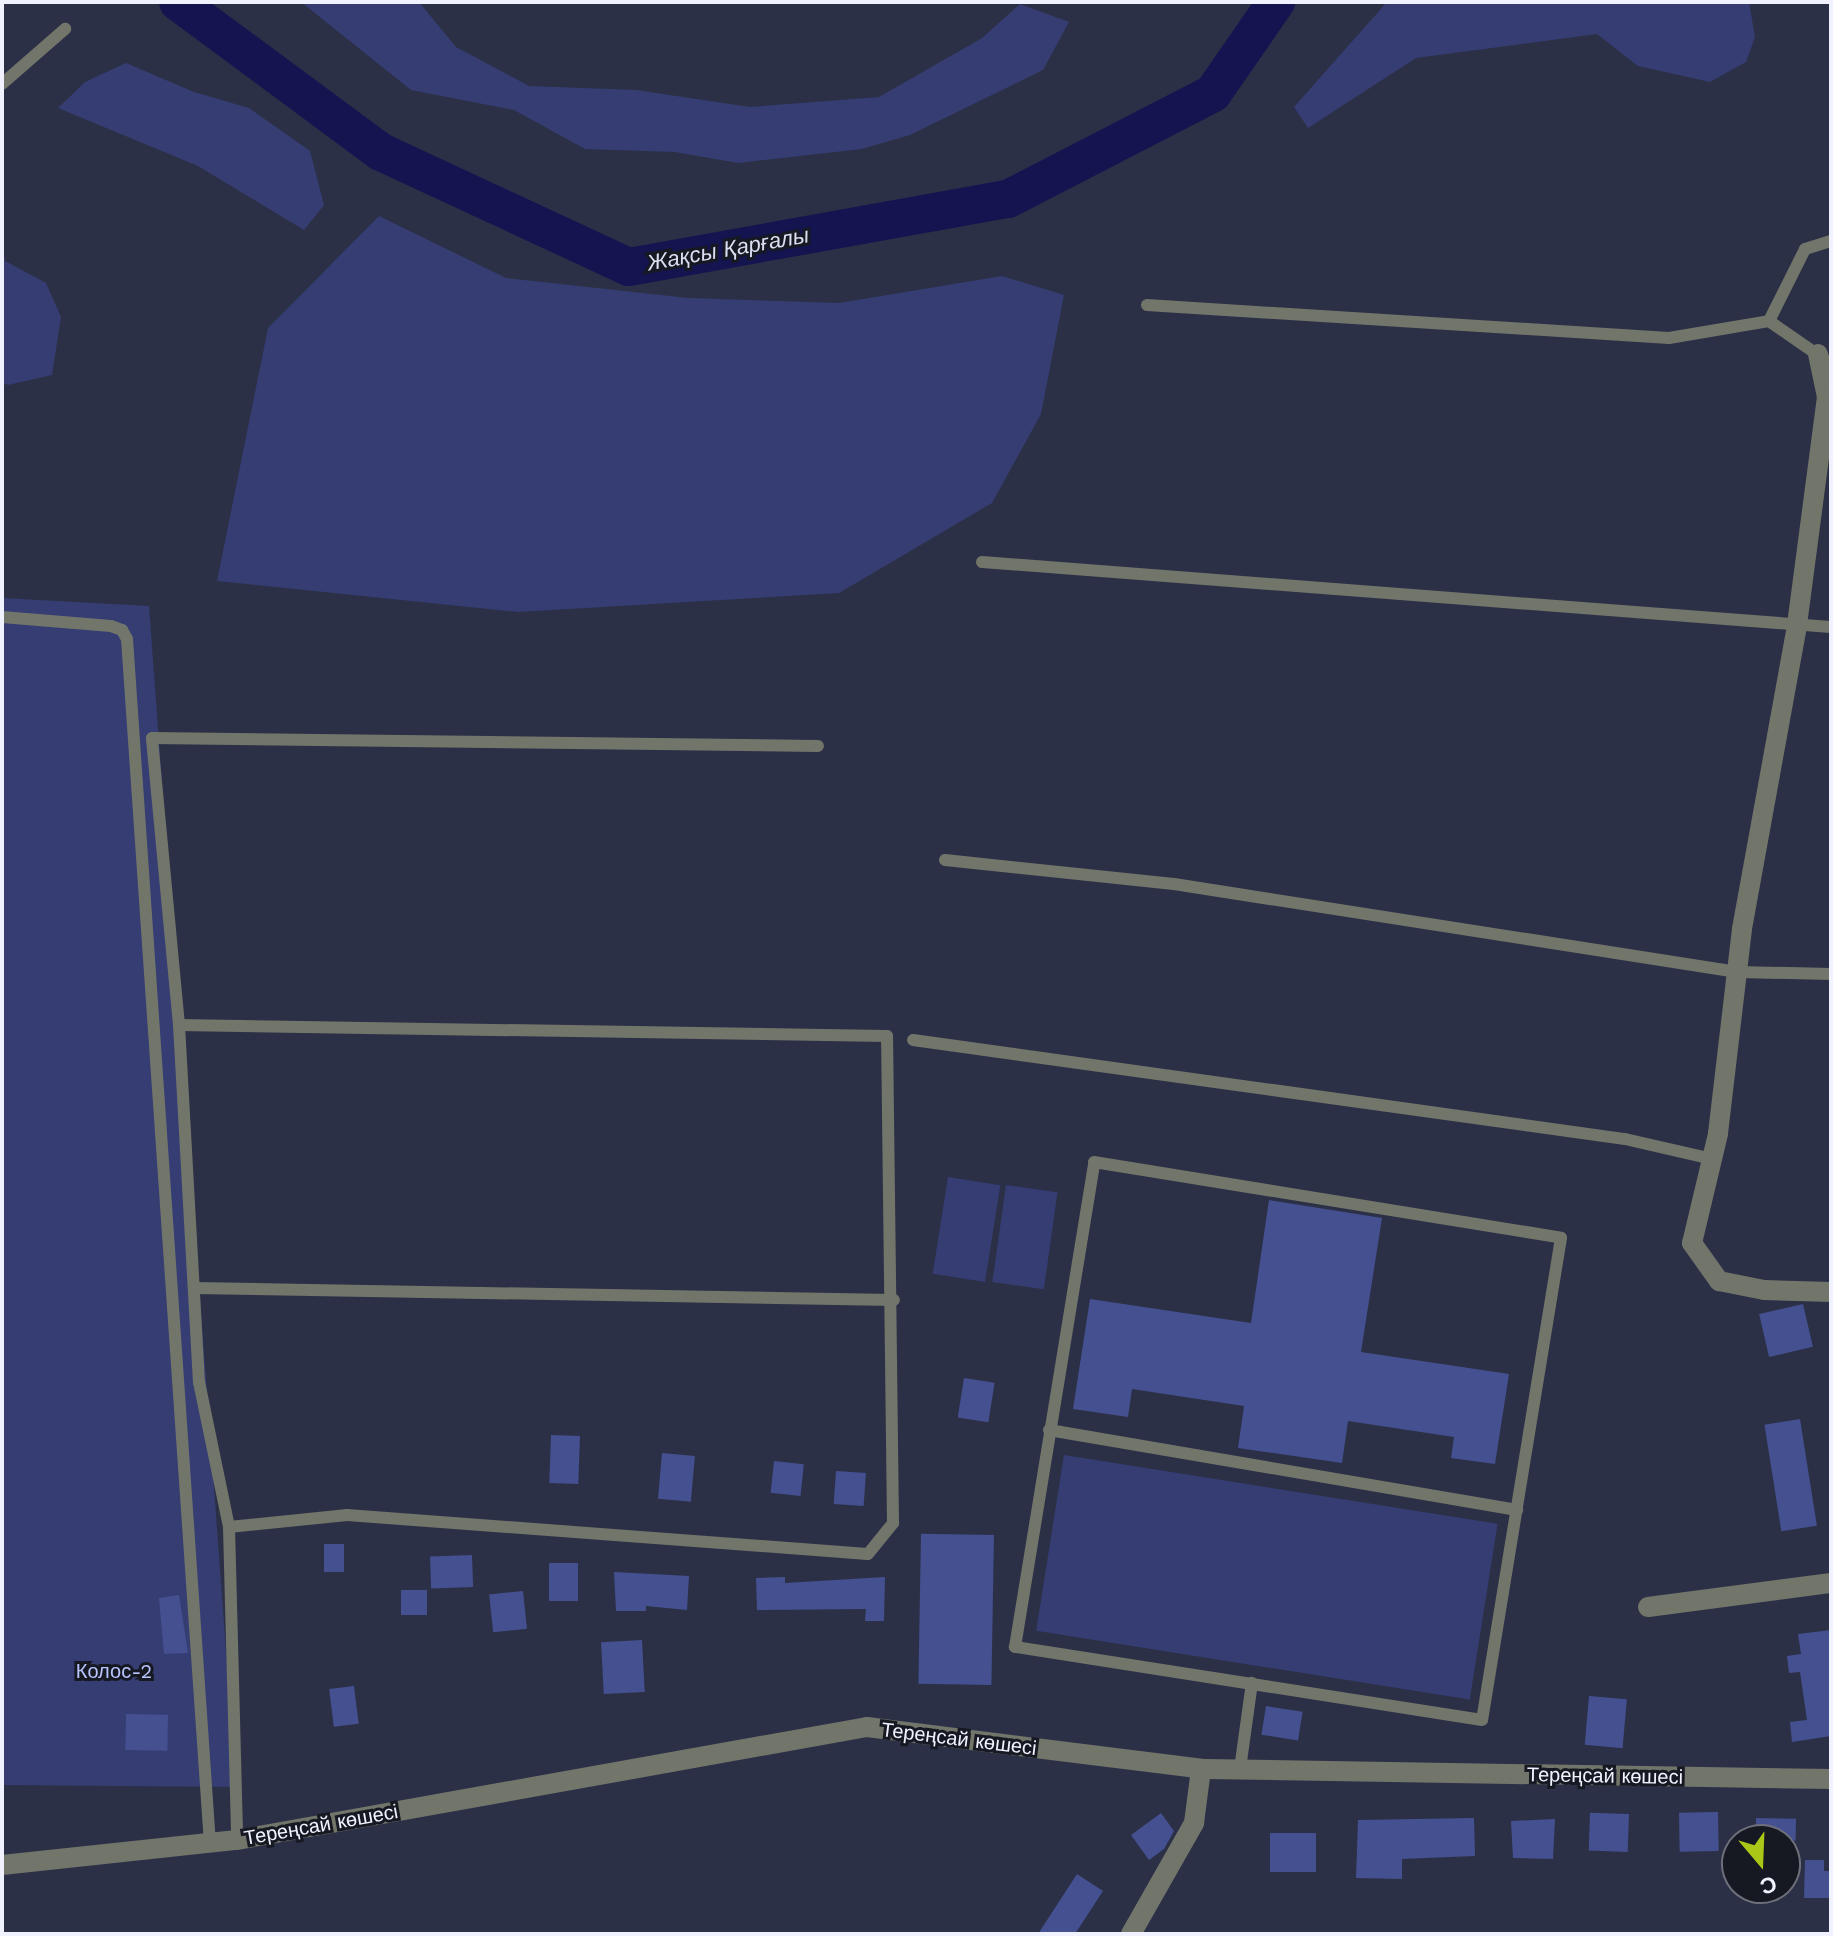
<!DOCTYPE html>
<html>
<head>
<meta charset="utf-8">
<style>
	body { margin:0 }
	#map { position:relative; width:1833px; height:1936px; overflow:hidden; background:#2b3046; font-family:"Work Sans",sans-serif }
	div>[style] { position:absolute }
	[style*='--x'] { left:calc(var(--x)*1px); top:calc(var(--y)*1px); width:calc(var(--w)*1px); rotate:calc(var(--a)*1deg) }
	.green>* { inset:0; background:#353d73; transform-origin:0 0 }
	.river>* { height:38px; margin:-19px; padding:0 19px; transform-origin:19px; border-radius:19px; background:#141550 }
	.building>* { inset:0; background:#455090; transform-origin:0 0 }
	.service>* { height:12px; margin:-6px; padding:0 6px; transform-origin:6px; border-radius:6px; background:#72756a }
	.minor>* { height:20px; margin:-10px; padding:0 10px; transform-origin:10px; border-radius:10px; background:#72756a }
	span { translate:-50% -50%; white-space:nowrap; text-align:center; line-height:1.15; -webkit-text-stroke:6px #161922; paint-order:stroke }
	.park-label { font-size:20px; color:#b8c5fe }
	.street-label { font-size:20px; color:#f0f3ff }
	.water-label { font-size:22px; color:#dadff2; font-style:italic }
	.frame { position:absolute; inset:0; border:4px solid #f0f3ff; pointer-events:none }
	.north { position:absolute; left:1721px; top:1824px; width:80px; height:80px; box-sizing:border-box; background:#161922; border:2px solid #6d707a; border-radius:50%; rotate:161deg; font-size:22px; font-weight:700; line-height:32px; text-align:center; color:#f0f3ff }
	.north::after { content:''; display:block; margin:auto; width:28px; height:36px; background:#aac717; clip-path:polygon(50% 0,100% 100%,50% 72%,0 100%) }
</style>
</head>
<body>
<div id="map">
	<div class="green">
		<i style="clip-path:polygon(301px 2px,419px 2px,456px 47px,529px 86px,636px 90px,750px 107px,879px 97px,982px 38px,1020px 4px,1069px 22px,1043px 70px,910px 135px,862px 149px,738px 163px,675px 152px,585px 149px,514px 110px,411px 90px)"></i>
		<i style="clip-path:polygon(1387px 2px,1749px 2px,1755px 37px,1746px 62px,1710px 82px,1638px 66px,1597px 34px,1416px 58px,1308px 128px,1294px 107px)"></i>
		<i style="clip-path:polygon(126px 63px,194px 92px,249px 108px,310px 151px,324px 205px,304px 230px,198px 166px,58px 108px,85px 82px)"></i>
		<i style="clip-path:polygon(379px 216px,506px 278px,688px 298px,839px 303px,1002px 276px,1064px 295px,1041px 414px,992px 503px,839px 593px,518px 612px,217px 581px,268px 328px)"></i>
		<i style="clip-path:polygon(2px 243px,5px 261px,46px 283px,61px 317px,52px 375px,8px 385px,2px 383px)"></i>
		<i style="clip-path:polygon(2px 598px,149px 606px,236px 1787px,2px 1785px)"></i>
		<i style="left:948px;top:1177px;width:53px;height:98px;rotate:9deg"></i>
		<i style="left:1006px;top:1185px;width:52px;height:98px;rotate:8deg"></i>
		<i style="left:1064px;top:1455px;width:439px;height:178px;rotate:9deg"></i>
	</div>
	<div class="river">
		<i style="--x:178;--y:2;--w:252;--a:36.5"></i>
		<i style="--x:381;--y:152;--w:273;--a:24.9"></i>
		<i style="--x:629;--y:267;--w:385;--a:-10.2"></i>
		<i style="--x:1008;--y:199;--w:231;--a:-27.3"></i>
		<i style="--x:1213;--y:93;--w:111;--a:-55.3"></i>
	</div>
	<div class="building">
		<i style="clip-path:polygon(1269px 1200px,1382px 1218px,1361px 1352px,1509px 1374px,1495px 1464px,1451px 1458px,1454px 1437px,1348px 1421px,1342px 1463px,1238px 1448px,1244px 1406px,1132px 1389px,1128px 1417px,1073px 1409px,1090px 1299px,1251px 1323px)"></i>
		<i style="left:1803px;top:1304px;width:44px;height:45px;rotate:77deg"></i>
		<i style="left:964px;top:1378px;width:31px;height:40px;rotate:9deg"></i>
		<i style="left:1800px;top:1419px;width:108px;height:36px;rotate:81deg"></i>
		<i style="left:551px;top:1435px;width:29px;height:48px;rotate:2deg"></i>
		<i style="left:662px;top:1453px;width:33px;height:46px;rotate:5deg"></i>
		<i style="left:774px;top:1461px;width:30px;height:32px;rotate:6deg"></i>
		<i style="left:836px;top:1471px;width:30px;height:33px;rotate:4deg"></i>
		<i style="left:994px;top:1535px;width:150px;height:73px;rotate:91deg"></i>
		<i style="left:324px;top:1544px;width:20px;height:28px"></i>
		<i style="left:472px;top:1555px;width:32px;height:42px;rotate:88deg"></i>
		<i style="left:549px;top:1563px;width:29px;height:38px"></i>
		<i style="clip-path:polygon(614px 1572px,689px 1576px,687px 1610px,646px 1606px,646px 1611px,616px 1611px)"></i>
		<i style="clip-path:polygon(785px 1577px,785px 1583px,885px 1577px,884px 1621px,865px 1621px,866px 1609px,757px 1610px,756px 1578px)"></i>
		<i style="left:427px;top:1590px;width:25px;height:26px;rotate:90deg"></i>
		<i style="left:523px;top:1591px;width:38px;height:34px;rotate:84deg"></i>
		<i style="clip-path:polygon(179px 1595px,188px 1653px,164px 1654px,159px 1598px)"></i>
		<i style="clip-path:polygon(1831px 1630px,1831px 1736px,1792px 1742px,1790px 1722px,1807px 1720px,1800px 1672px,1789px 1673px,1787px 1656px,1801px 1654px,1798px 1634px)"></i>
		<i style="left:642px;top:1640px;width:52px;height:41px;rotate:87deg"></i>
		<i style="left:354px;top:1686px;width:38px;height:25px;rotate:83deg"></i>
		<i style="left:1589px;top:1696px;width:38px;height:49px;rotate:5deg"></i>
		<i style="left:1266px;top:1706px;width:37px;height:29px;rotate:9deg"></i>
		<i style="left:126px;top:1714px;width:42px;height:36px;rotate:1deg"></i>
		<i style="left:1718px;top:1812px;width:39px;height:39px;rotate:89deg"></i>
		<i style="clip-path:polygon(1161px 1813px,1174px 1831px,1164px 1849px,1149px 1860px,1131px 1835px)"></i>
		<i style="left:1629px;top:1814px;width:38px;height:39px;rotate:92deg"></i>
		<i style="clip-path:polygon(1474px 1818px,1475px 1856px,1402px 1859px,1402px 1879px,1356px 1878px,1358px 1820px)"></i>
		<i style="left:1756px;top:1818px;width:40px;height:22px;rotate:1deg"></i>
		<i style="clip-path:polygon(1555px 1819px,1553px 1859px,1513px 1858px,1511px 1821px)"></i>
		<i style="left:1316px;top:1833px;width:39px;height:46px;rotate:90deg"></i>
		<i style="clip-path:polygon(1805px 1860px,1824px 1860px,1824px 1871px,1831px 1871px,1831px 1898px,1804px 1898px)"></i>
		<i style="clip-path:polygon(1077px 1874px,1103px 1891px,1075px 1934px,1038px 1934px)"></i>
	</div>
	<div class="service">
		<i style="--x:2;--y:84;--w:84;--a:-41.1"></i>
		<i style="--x:1147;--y:305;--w:523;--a:3.62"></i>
		<i style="--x:1669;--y:338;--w:101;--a:-9.6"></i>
		<i style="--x:1769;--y:321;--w:75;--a:34.7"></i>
		<i style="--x:1769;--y:321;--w:80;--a:-63.4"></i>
		<i style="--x:1805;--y:249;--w:27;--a:-17"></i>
		<i style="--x:982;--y:562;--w:851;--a:4.38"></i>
		<i style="--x:2;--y:617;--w:109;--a:4.7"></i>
		<i style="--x:111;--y:626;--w:12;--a:20"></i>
		<i style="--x:122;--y:630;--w:10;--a:61"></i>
		<i style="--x:127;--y:639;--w:1207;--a:86.06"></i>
		<i style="--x:945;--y:860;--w:230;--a:6"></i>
		<i style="--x:1174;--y:884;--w:570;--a:8.88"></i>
		<i style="--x:1737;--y:972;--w:94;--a:1.2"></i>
		<i style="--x:179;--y:1025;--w:358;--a:86.8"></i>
		<i style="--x:199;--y:1382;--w:148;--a:78.3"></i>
		<i style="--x:229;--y:1527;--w:313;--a:88.5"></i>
		<i style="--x:913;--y:1040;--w:719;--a:7.92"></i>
		<i style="--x:1625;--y:1139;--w:89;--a:12.9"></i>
		<i style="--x:1094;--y:1162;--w:473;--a:9.2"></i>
		<i style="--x:1561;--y:1238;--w:488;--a:99.3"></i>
		<i style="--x:1482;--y:1720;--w:473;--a:-171.1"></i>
		<i style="--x:1015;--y:1647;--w:491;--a:-80.7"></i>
		<i style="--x:194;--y:1288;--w:700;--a:0.98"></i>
		<i style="--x:1049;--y:1430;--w:475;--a:9.7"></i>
		<i style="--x:229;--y:1527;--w:119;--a:-5.8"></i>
		<i style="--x:347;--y:1515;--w:522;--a:4.28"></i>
		<i style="--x:868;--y:1554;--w:40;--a:-51"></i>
		<i style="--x:893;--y:1523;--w:487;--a:-90.7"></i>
		<i style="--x:887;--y:1036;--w:708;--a:-179.11"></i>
		<i style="--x:179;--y:1025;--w:288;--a:-95.4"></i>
		<i style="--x:152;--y:738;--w:666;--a:0.69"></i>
		<i style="--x:1240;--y:1769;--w:87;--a:-82.1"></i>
	</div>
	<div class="minor">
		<i style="--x:1818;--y:354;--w:44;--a:78.2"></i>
		<i style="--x:1827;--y:397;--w:231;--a:97.5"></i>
		<i style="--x:1797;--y:626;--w:308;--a:100.3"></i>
		<i style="--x:1742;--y:929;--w:206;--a:96.7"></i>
		<i style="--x:1718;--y:1134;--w:112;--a:103.4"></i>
		<i style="--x:1692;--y:1243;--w:47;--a:54.6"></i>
		<i style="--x:1719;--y:1281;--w:46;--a:11.3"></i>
		<i style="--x:1764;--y:1290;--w:67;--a:1.7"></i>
		<i style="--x:1648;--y:1607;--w:185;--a:-7.5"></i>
		<i style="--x:2;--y:1865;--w:236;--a:-6.1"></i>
		<i style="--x:237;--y:1840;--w:640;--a:-10.17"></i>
		<i style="--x:867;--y:1727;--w:341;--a:7.1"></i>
		<i style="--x:1205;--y:1769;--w:626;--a:0.92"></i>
		<i style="--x:1131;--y:1934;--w:128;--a:-60.4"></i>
		<i style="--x:1194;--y:1823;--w:54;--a:-82.6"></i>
	</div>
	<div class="park-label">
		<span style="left:114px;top:1671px">Колос-2</span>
	</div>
	<div class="street-label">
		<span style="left:959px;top:1739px;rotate:7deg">Тереңсай көшесі</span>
		<span style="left:1605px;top:1776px;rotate:1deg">Тереңсай көшесі</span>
		<span style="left:321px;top:1825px;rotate:-10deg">Тереңсай көшесі</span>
	</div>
	<div class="water-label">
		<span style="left:728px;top:249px;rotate:-10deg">Жақсы Қарғалы</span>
	</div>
	<div class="frame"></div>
	<div class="north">С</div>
</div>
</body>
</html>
